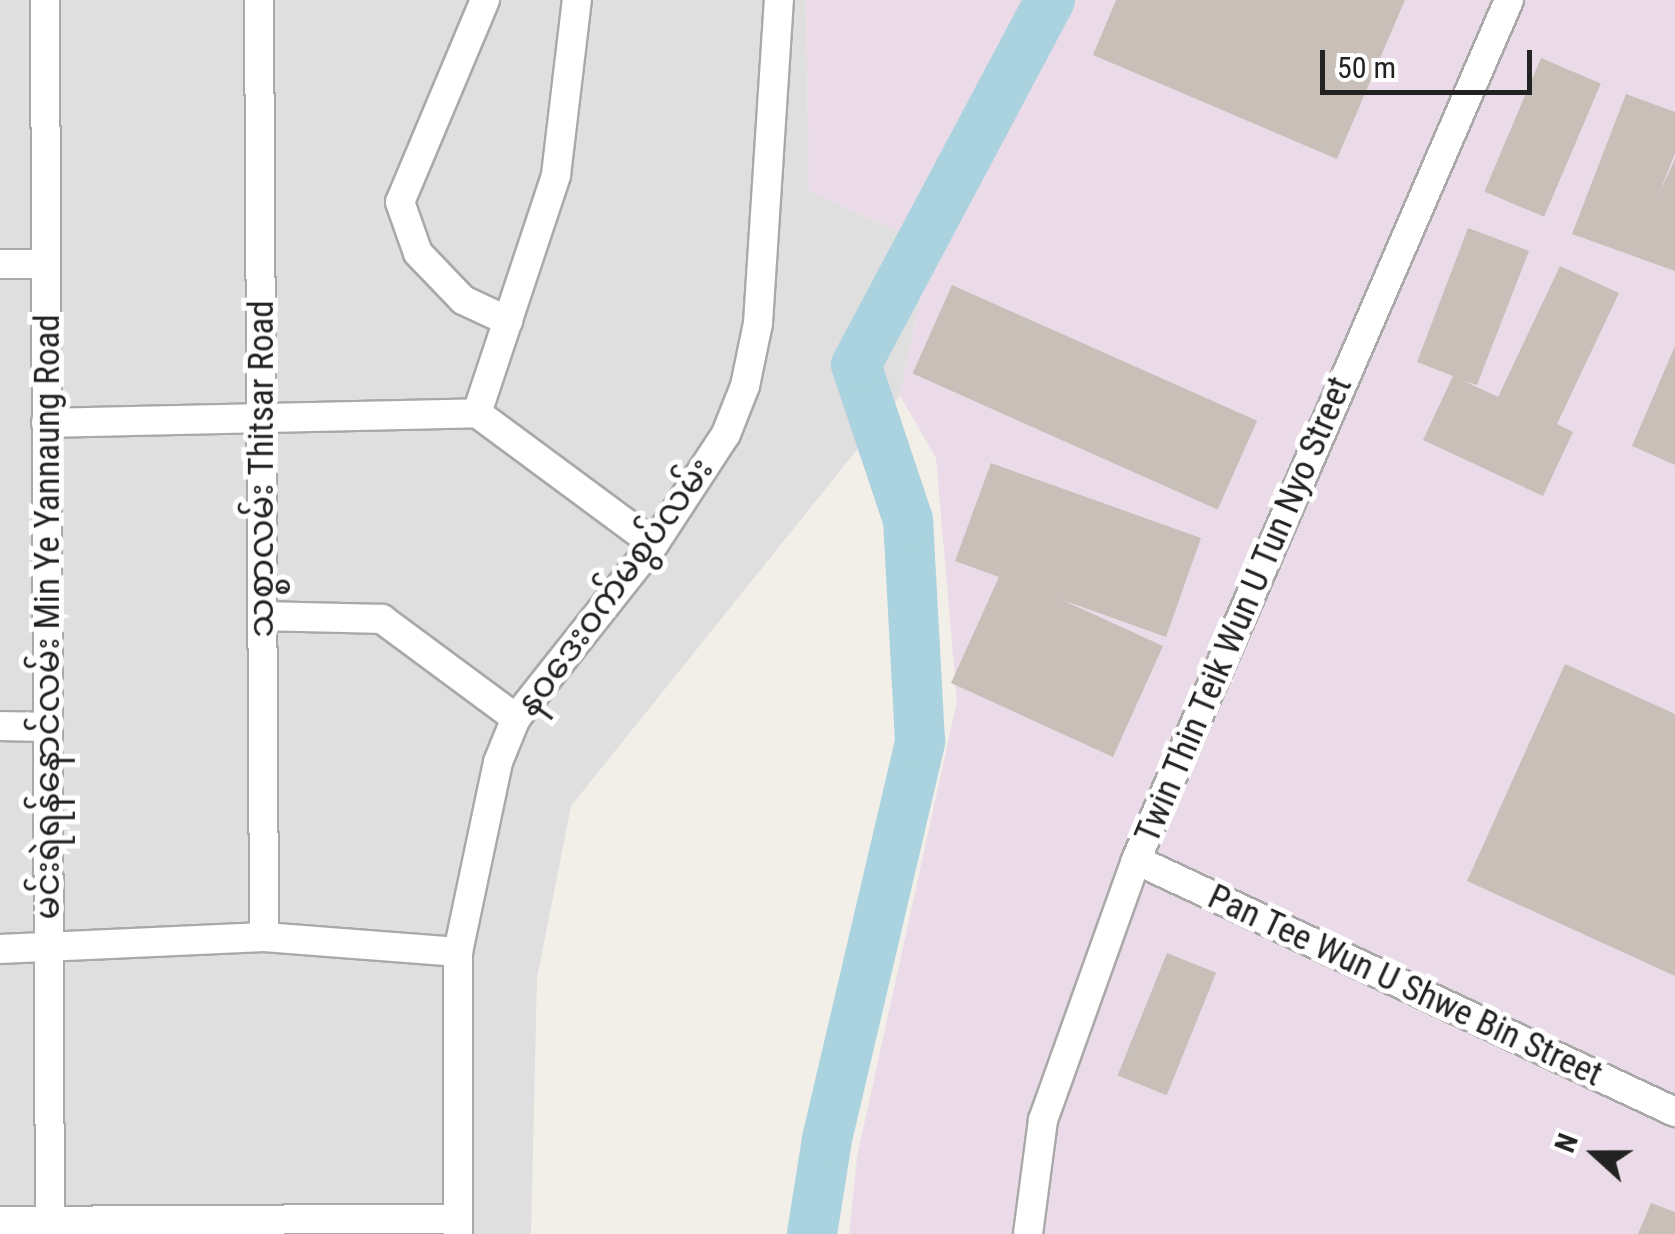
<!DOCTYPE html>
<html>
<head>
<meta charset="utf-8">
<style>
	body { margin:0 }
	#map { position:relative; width:1675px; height:1234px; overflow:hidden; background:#f2efe9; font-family:"Roboto Condensed","Noto Sans Myanmar",sans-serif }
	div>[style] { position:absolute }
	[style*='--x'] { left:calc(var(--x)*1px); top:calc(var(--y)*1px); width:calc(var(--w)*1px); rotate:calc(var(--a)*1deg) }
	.residential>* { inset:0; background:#e0dfdf }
	.industrial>* { inset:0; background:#ebdbe8 }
	.river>* { height:50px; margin:-25px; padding:0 25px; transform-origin:25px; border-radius:25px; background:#aad3df }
	.building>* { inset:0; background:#c7bfb8; transform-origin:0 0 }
	.roads { filter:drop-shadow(2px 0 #a9a9a9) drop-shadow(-2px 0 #a9a9a9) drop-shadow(0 2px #a9a9a9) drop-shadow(0 -2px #a9a9a9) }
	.street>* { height:28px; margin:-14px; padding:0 14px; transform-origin:14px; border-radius:14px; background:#fff }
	span { translate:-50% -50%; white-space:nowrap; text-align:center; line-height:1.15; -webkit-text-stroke:10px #fff; paint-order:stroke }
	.street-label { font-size:35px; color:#222 }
	.north { position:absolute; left:1545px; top:1104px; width:100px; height:100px; -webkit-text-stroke:8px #fff; paint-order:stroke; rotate:291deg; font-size:28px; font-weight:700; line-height:40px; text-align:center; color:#222 }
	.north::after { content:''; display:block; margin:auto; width:35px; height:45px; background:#222; clip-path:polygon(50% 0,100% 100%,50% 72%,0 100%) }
	.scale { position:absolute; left:1320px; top:50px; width:212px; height:45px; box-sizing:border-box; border:5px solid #222; border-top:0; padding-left:12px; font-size:30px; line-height:35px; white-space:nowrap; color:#222; -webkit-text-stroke:8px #fff; paint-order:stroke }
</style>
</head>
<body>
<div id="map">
	<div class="residential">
		<i style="clip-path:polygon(0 0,806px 0,809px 191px,931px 246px,900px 396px,571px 806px,537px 978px,531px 1234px,0 1234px)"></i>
	</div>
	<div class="industrial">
		<i style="clip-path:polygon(806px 0,1675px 0,1675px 1234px,849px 1234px,857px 1157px,957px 701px,936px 458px,900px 396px,931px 246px,809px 191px)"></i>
	</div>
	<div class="river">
		<i style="--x:812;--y:1234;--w:96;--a:-81"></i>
		<i style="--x:827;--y:1139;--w:409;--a:-76.8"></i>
		<i style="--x:920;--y:741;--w:221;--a:-93.1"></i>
		<i style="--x:908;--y:520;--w:163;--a:-108.5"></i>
		<i style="--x:856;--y:365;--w:413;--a:-62"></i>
	</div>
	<div class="building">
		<i style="clip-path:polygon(1116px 0,1405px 0,1337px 159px,1093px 55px)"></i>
		<i style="left:1541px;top:58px;width:65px;height:145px;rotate:23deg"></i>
		<i style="clip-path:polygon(1626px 94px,1675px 112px,1675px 153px,1659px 194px,1675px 159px,1675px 271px,1572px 234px)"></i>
		<i style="clip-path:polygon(1468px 228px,1529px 251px,1477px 385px,1464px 381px,1498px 397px,1560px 266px,1619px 293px,1557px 424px,1573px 432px,1543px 496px,1423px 440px,1453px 376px,1417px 362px)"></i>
		<i style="left:952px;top:285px;width:334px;height:97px;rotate:24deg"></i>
		<i style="clip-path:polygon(1675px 346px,1675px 465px,1632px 446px)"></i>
		<i style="clip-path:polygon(991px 463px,1201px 538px,1166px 637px,1060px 599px,1163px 646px,1113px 757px,951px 683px,999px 577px,955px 561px)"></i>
		<i style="clip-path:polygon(1565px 664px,1675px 714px,1675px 976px,1467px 881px)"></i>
		<i style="left:1167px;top:953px;width:53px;height:132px;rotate:22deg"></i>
		<i style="clip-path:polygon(1651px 1203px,1675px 1212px,1675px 1234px,1638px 1234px)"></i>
	</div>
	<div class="roads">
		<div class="street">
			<i style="--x:45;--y:0;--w:1234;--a:89.77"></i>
			<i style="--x:259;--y:0;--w:937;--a:89.69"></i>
			<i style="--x:485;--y:0;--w:219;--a:112.8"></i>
			<i style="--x:400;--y:202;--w:54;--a:70.6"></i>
			<i style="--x:418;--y:253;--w:65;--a:46.2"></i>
			<i style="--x:463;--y:300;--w:50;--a:25"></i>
			<i style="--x:0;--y:264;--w:46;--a:0"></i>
			<i style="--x:477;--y:413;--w:251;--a:-71.6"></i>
			<i style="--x:556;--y:175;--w:176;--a:-83.2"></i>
			<i style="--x:46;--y:423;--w:431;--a:-1.3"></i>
			<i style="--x:477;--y:413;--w:220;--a:36.5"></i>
			<i style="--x:263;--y:616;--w:119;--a:1.4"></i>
			<i style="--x:382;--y:619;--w:167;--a:36.5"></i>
			<i style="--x:0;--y:726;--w:48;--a:1.2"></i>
			<i style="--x:1136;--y:860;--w:595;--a:25.06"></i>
			<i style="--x:0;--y:949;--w:264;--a:-2.6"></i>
			<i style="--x:264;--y:937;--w:195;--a:4.4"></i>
			<i style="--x:0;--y:1221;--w:458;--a:-0.3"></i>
			<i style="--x:458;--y:1234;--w:282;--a:-90"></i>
			<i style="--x:458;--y:952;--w:194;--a:-78.1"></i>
			<i style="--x:498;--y:762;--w:48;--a:-67.8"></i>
			<i style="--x:516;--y:718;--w:222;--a:-51.6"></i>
			<i style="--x:654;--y:544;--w:131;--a:-56.8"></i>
			<i style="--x:726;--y:434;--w:52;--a:-68.4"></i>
			<i style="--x:745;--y:386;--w:64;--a:-78.3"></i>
			<i style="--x:758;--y:323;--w:324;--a:-86.3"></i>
			<i style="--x:1028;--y:1234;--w:115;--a:-82.5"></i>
			<i style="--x:1043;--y:1120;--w:276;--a:-70.3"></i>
			<i style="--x:1136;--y:860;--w:937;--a:-66.55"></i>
		</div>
	</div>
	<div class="street-label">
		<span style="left:262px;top:469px;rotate:-90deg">သစ္စာလမ်း Thitsar Road</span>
		<span style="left:615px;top:587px;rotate:-54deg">နဝဒေးဝက်မစွပ်လမ်း</span>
		<span style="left:1244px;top:610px;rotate:-67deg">Twin Thin Teik Wun U Tun Nyo Street</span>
		<span style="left:48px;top:617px;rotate:-90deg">မင်းရဲရန်နောင်လမ်း Min Ye Yannaung Road</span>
		<span style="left:1405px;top:986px;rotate:25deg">Pan Tee Wun U Shwe Bin Street</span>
	</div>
	<div class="north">N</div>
	<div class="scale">50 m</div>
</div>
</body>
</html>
